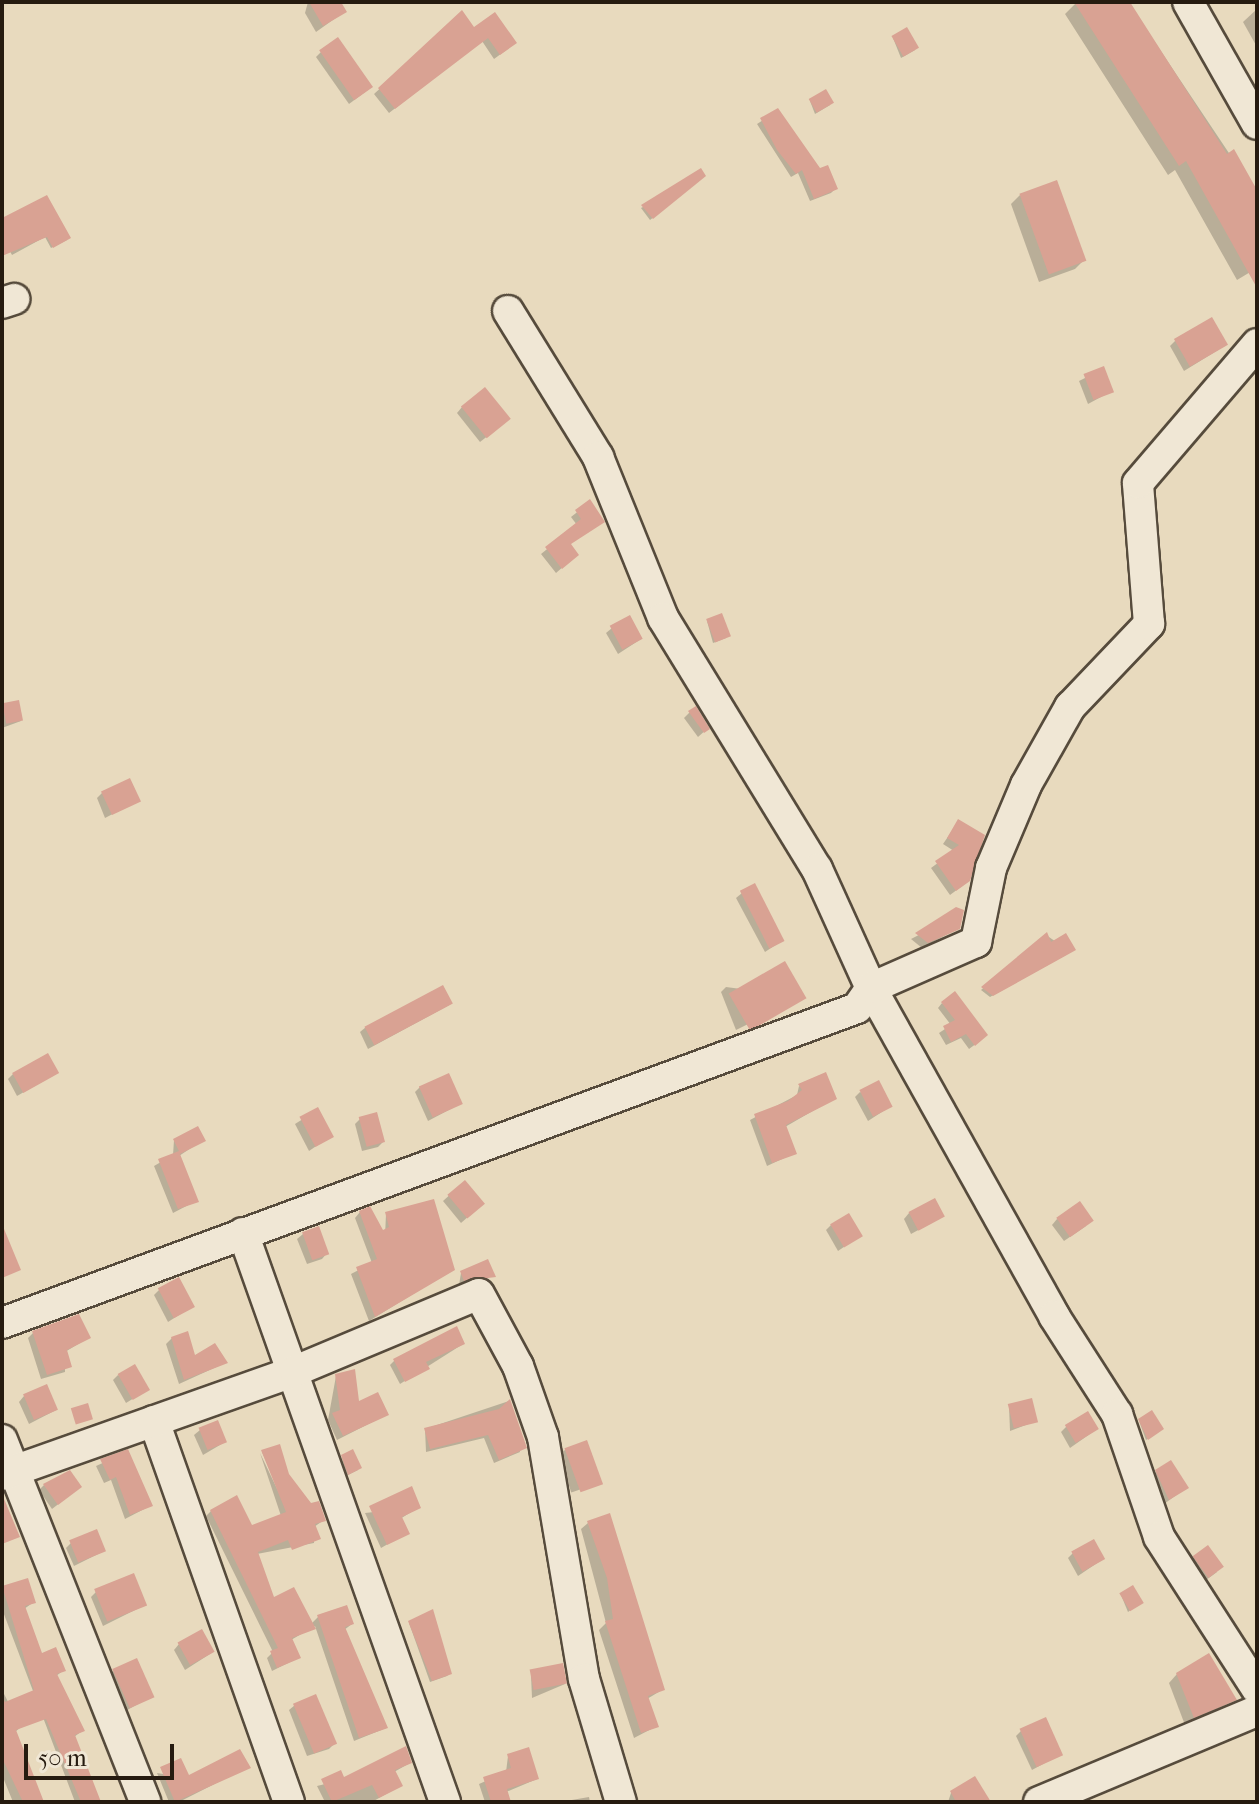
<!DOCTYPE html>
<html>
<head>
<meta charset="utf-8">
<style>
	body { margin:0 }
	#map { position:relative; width:1259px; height:1804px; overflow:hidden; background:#e8dabe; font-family:"IM FELL French Canon",serif }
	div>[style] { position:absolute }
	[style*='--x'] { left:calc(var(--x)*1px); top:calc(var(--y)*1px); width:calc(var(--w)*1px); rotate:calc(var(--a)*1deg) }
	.shadow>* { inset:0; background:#0003; transform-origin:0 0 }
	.building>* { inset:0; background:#d9a293; transform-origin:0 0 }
	.roads { filter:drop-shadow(2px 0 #564b3c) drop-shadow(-2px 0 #564b3c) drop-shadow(0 2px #564b3c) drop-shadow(0 -2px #564b3c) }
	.minor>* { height:30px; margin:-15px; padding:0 15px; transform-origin:15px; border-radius:15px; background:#f0e7d5 }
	span { translate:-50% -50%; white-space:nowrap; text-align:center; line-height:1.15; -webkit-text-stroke:6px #f0e7d5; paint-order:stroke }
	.frame { position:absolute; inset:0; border:4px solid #261b10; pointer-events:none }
	.scale { position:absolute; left:24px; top:1744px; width:150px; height:36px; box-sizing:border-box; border:4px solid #261b10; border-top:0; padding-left:10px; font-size:24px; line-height:28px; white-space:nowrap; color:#261b10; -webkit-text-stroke:6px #f0e7d5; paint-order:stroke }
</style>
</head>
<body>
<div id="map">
	<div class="shadow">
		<i style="clip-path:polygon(308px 2px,339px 2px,344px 12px,316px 32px,305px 13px)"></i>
		<i style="clip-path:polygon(1077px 2px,1128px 2px,1257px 195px,1257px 268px,1237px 280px,1175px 170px,1168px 175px,1065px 14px)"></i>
		<i style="clip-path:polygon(1257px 9px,1257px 47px,1243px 22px)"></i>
		<i style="clip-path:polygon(461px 14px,473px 30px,509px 48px,494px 59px,482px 41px,389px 113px,374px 94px)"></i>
		<i style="clip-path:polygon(893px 38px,915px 50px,901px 58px)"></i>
		<i style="clip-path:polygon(321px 52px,365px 92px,349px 104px,316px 57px)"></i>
		<i style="clip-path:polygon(810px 101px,830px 105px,815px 114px)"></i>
		<i style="clip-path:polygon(777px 111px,835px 189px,831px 193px,810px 201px,798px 173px,791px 177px,757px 124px)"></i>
		<i style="clip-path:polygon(702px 178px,650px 220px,641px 208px,643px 207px)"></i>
		<i style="clip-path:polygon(1020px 195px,1083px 261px,1075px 269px,1039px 282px,1011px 204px)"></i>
		<i style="clip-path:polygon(16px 232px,67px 240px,51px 248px,45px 237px,12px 255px,4px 240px)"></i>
		<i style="clip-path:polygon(1175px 341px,1226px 345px,1184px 371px,1170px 346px)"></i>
		<i style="clip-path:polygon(1103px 369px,1112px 391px,1088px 404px,1079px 381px)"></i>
		<i style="clip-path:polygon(462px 407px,503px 424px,480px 442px,457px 413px)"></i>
		<i style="clip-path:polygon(590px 502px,569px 545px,571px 560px,556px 573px,541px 554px,577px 525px,571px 517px)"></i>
		<i style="clip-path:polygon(707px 621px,726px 638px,713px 643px)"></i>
		<i style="clip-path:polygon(612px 628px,641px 639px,618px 654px,606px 633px)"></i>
		<i style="clip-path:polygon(18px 702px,21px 721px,2px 728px,2px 705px)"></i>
		<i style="clip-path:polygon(690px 712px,707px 729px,698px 737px,684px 718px)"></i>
		<i style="clip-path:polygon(102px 793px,138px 801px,105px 818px,97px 798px)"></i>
		<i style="clip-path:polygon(958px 822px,962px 886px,950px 895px,931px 868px,954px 851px,943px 844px)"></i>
		<i style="clip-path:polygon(742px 893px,783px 940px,765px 952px,736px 898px)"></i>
		<i style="clip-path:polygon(940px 924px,958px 928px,922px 948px,911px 939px)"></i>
		<i style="clip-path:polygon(1046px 935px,1071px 952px,990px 997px,981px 990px)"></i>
		<i style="clip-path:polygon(726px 987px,803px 997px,736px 1030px,721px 992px)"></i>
		<i style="clip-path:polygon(942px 1003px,981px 1040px,969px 1049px,961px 1038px,946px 1045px,939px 1033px,951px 1025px,938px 1008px)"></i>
		<i style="clip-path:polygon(451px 1004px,368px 1049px,360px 1032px,366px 1027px)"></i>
		<i style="clip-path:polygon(57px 1073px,17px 1096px,8px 1079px,13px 1074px)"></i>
		<i style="clip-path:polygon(799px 1086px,835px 1098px,785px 1127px,795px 1153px,767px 1166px,750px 1120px,797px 1095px)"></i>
		<i style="clip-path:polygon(420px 1087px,460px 1104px,428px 1121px,415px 1092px)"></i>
		<i style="clip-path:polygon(860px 1092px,891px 1106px,868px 1121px,855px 1097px)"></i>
		<i style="clip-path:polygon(317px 1110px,331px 1136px,309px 1151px,295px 1124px)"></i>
		<i style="clip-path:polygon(360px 1119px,383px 1142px,378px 1147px,362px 1151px,355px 1124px)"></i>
		<i style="clip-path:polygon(174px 1140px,203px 1140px,179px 1156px,196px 1201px,173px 1213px,154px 1166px,173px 1155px)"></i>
		<i style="clip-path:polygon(464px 1182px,477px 1209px,461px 1223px,443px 1201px)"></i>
		<i style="clip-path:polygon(360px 1212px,385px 1236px,386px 1214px,452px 1270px,369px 1321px,351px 1274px,372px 1263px,355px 1218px)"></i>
		<i style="clip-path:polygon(909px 1213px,942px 1217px,911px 1234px,904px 1219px)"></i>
		<i style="clip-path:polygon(1057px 1219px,1086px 1226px,1064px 1241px,1052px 1225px)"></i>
		<i style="clip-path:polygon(831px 1225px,860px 1236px,838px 1251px,826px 1230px)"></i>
		<i style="clip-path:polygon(303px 1234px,327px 1253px,322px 1259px,307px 1264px,297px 1239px)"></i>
		<i style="clip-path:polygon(461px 1273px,493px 1276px,459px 1285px)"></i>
		<i style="clip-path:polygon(159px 1290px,193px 1306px,168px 1322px,154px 1295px)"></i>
		<i style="clip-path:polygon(33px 1333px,88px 1338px,65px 1352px,65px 1372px,41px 1379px,28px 1338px)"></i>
		<i style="clip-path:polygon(172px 1338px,194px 1358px,225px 1363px,179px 1384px,166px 1344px)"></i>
		<i style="clip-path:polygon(463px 1344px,400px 1384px,390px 1365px,394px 1361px)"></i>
		<i style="clip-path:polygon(118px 1375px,147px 1390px,126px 1403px,113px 1380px)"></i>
		<i style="clip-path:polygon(336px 1376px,358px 1404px,386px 1415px,337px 1440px,328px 1420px)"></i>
		<i style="clip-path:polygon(24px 1396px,56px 1410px,29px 1424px,19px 1402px)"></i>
		<i style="clip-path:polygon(509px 1401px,520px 1452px,494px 1463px,484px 1438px,426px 1452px,425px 1429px)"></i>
		<i style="clip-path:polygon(1009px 1406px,1036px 1421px,1010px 1431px)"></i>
		<i style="clip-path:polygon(1139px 1421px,1160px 1431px,1146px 1440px)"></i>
		<i style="clip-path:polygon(1066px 1427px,1097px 1429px,1070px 1448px,1061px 1432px)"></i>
		<i style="clip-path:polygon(200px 1430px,225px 1442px,203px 1455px,194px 1435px)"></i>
		<i style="left:586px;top:1443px;width:42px;height:30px;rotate:71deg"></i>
		<i style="clip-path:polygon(279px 1446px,288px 1475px,324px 1520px,314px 1527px,314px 1543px,257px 1554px,273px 1600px,311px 1624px,318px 1617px,352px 1624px,344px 1630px,386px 1728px,354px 1741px,315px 1626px,291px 1640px,298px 1658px,272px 1671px,267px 1658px,273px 1652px,206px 1516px,211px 1511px,251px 1528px,281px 1516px,260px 1453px,292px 1520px,262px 1452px)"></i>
		<i style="clip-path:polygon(127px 1452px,150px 1506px,125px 1519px,111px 1480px,104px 1483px,96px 1466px)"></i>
		<i style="clip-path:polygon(342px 1457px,358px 1470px,346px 1476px)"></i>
		<i style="clip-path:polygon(1156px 1472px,1186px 1488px,1164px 1504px,1151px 1477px)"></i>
		<i style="clip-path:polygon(44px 1485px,74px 1492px,52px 1509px,39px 1490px)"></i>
		<i style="clip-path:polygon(419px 1507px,400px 1519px,407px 1533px,381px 1548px,365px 1513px)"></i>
		<i style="clip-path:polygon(588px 1523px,662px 1690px,647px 1699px,657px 1726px,634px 1738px,599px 1630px,606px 1623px,581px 1529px)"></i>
		<i style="clip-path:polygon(72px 1542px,104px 1551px,74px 1566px,66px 1548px)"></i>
		<i style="clip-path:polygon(1073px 1553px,1103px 1559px,1078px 1576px,1068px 1558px)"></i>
		<i style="clip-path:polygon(1194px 1557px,1217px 1572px,1202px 1583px,1189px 1563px)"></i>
		<i style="clip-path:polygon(27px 1580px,34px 1602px,24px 1609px,41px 1655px,64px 1670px,56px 1676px,82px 1731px,74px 1737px,99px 1802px,109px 1802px,75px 1802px,2px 1609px,2px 1590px)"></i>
		<i style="clip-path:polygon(96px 1592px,145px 1605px,103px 1626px,91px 1597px)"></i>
		<i style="clip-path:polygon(1121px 1595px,1139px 1604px,1128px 1612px)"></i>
		<i style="clip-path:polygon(409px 1623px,449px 1674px,447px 1676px,430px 1682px)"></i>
		<i style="clip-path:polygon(179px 1644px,213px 1652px,185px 1670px,174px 1650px)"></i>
		<i style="clip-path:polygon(113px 1671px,152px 1696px,122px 1713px,108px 1676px)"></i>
		<i style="clip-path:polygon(1177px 1674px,1234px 1700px,1185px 1725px,1169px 1683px)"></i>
		<i style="clip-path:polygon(531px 1675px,565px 1684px,532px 1698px)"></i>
		<i style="clip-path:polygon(2px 1690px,21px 1727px,15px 1732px,43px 1802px,13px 1802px,2px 1775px)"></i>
		<i style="clip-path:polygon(295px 1705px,334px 1744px,329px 1749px,307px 1756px,289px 1710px)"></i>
		<i style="clip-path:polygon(1021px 1731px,1061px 1754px,1032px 1770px,1016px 1736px)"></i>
		<i style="clip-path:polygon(508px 1756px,537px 1779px,506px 1792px,505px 1802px,485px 1802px,479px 1784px,506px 1772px)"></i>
		<i style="clip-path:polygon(410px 1763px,394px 1772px,400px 1786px,372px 1802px,325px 1802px,317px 1786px)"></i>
		<i style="clip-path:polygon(248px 1767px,179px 1802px,169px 1802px,157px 1773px,188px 1778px)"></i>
		<i style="clip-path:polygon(974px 1779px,988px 1802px,948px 1802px,951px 1793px)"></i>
		<i style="clip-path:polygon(589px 1797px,590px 1802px,559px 1802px,560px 1802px)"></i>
	</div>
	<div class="building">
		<i style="clip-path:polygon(309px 2px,341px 2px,347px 12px,323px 26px)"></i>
		<i style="clip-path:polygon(1074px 2px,1130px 2px,1227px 154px,1234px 149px,1257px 190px,1257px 288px,1186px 161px,1179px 166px)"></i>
		<i style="clip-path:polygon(462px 10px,474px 27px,495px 12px,517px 43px,500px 55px,488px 38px,395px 109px,378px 88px)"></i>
		<i style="left:907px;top:27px;width:24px;height:18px;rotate:60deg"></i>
		<i style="left:338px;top:37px;width:61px;height:23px;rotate:55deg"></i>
		<i style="left:826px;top:89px;width:16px;height:20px;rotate:60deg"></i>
		<i style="clip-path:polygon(778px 108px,820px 168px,828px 165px,838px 189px,814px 199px,802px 170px,796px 174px,777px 150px,760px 118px)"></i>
		<i style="clip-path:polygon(701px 168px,706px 176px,653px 219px,641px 205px)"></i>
		<i style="left:1057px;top:180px;width:86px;height:40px;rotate:70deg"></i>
		<i style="clip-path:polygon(47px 195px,71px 238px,53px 248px,47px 237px,2px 256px,2px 218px)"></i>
		<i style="left:1212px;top:317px;width:32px;height:44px;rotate:60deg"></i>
		<i style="left:1104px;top:366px;width:28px;height:22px;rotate:69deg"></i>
		<i style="left:485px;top:387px;width:41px;height:31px;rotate:51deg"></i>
		<i style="clip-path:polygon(590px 499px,605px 522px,571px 544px,579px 555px,562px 569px,545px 547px,581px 519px,575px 510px)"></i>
		<i style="left:722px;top:613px;width:25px;height:17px;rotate:69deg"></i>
		<i style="left:630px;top:615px;width:27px;height:23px;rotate:62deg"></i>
		<i style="left:19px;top:700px;width:21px;height:17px;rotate:79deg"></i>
		<i style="clip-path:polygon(696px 706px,710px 729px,704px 733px,688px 711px)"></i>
		<i style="left:130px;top:778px;width:26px;height:32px;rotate:65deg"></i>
		<i style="clip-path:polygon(958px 819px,985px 835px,970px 881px,956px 891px,935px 861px,959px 845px,947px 838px)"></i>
		<i style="left:755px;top:883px;width:65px;height:17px;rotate:63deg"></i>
		<i style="clip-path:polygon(956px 907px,964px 910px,960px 929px,928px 943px,915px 933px)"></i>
		<i style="clip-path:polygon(1047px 932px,1051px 942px,1066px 933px,1076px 950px,993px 996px,981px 987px)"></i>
		<i style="left:785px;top:961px;width:43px;height:65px;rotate:60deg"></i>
		<i style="left:443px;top:985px;width:21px;height:89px;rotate:62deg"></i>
		<i style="clip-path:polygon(955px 991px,988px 1035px,975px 1046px,966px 1034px,951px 1042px,943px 1026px,955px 1020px,941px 1002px)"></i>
		<i style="left:48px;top:1053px;width:23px;height:41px;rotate:61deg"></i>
		<i style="clip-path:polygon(826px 1072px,837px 1099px,786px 1125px,797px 1154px,772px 1163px,754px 1114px,788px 1101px,802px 1090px,798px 1084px)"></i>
		<i style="left:449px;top:1073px;width:34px;height:33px;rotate:66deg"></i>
		<i style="left:879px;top:1080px;width:30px;height:22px;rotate:63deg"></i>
		<i style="left:318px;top:1107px;width:34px;height:21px;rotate:62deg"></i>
		<i style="left:377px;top:1112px;width:31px;height:19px;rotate:75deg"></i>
		<i style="clip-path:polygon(198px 1126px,206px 1141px,180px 1154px,199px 1202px,178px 1209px,158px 1159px,179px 1151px,173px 1139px)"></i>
		<i style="left:465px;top:1180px;width:31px;height:23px;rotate:50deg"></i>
		<i style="left:935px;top:1198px;width:21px;height:30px;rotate:62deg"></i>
		<i style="clip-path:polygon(434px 1199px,455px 1270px,375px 1317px,356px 1267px,377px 1259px,359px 1211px,370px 1206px,383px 1230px,389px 1227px,385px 1212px)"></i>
		<i style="left:1080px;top:1201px;width:24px;height:29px;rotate:55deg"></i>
		<i style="left:849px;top:1213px;width:27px;height:22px;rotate:59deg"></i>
		<i style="clip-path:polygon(2px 1224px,21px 1270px,2px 1278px)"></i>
		<i style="left:319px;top:1226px;width:30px;height:18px;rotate:70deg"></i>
		<i style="clip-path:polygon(488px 1259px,496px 1277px,464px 1281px,460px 1271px)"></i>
		<i style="left:179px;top:1277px;width:34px;height:24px;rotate:62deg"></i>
		<i style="clip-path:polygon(79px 1314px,91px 1338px,67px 1350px,72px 1367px,47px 1375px,32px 1331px)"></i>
		<i style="clip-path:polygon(457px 1326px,465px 1344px,426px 1362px,430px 1369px,405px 1382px,393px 1359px)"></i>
		<i style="clip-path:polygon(188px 1331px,195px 1355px,215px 1343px,228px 1363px,184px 1380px,171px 1337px)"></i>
		<i style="left:135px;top:1364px;width:30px;height:20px;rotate:60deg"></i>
		<i style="clip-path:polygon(355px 1369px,359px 1401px,378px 1392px,389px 1415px,343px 1436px,332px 1413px,340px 1410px,335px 1374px)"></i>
		<i style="left:47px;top:1384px;width:28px;height:26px;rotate:67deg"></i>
		<i style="left:1032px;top:1398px;width:25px;height:25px;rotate:76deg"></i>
		<i style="clip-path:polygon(510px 1399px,527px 1448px,499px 1460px,488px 1435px,430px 1449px,424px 1428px,499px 1409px)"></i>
		<i style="left:88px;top:1403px;width:17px;height:18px;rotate:73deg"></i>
		<i style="clip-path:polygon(1152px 1410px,1164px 1429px,1148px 1440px,1138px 1419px)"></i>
		<i style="left:1088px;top:1411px;width:21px;height:27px;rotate:59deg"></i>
		<i style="left:218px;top:1420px;width:24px;height:21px;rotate:68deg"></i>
		<i style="left:587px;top:1440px;width:47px;height:24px;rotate:70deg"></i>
		<i style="clip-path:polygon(280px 1444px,289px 1474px,311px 1503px,319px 1501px,326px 1521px,315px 1524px,321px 1539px,292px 1550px,288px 1540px,258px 1552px,274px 1597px,294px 1587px,316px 1629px,292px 1638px,301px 1658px,277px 1668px,270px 1651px,278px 1648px,210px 1510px,237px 1495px,252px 1525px,286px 1512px,261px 1450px)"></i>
		<i style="clip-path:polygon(128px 1449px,153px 1506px,130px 1515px,116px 1477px,110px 1480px,100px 1459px)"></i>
		<i style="clip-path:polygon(353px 1449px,362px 1468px,348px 1475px,341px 1455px)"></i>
		<i style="clip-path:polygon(1171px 1460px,1189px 1488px,1169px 1500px,1155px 1470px)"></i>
		<i style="clip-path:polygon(70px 1470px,82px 1487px,58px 1505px,43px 1484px)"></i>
		<i style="clip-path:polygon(412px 1486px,421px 1508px,402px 1517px,410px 1534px,387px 1545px,369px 1506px)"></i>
		<i style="clip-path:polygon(2px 1494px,20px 1537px,2px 1544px)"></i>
		<i style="clip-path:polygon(610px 1513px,665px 1690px,648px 1696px,659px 1727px,641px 1733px,605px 1621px,613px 1619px,607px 1578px,587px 1521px)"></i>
		<i style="left:97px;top:1529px;width:24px;height:30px;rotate:68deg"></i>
		<i style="left:1094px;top:1539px;width:23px;height:26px;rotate:61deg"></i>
		<i style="left:1208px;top:1545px;width:27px;height:19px;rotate:54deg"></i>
		<i style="left:134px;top:1573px;width:35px;height:43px;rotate:68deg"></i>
		<i style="clip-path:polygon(28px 1578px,36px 1603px,25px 1606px,42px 1653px,56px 1647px,66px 1671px,57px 1674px,85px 1731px,75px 1735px,101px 1802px,81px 1802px,46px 1719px,16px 1730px,44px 1802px,23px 1802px,2px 1758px,2px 1696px,5px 1702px,34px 1690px,2px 1586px)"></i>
		<i style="left:1133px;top:1585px;width:21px;height:16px;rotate:59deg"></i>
		<i style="clip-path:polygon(347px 1605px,354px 1624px,345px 1627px,388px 1728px,359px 1738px,317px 1615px)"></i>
		<i style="clip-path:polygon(433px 1609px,452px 1674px,432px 1681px,408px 1621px)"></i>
		<i style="left:202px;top:1629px;width:26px;height:28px;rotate:61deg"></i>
		<i style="clip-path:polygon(1209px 1653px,1237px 1700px,1194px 1718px,1176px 1673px)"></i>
		<i style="left:137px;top:1658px;width:43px;height:27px;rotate:66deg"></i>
		<i style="left:563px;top:1663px;width:21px;height:34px;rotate:79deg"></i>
		<i style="left:316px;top:1694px;width:54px;height:25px;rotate:67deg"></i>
		<i style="left:1046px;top:1717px;width:42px;height:29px;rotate:66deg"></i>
		<i style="clip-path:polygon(406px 1746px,412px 1763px,395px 1770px,403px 1786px,379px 1798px,372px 1785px,332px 1802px,321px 1779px,341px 1770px,344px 1777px)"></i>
		<i style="clip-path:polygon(529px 1747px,539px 1779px,507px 1789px,511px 1802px,491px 1802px,483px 1777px,511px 1768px,507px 1754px)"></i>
		<i style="clip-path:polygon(240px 1749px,251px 1768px,175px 1802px,160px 1767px,181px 1758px,189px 1775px)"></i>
		<i style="clip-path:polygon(975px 1776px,991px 1802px,956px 1802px,950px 1791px)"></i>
	</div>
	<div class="roads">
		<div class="minor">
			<i style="--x:1188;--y:2;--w:140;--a:60.5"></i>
			<i style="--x:2;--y:303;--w:13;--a:-18"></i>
			<i style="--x:508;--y:311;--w:172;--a:58.3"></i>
			<i style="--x:598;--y:457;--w:174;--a:68"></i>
			<i style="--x:663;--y:618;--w:294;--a:58.5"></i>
			<i style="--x:817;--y:869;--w:131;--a:65.6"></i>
			<i style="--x:871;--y:988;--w:376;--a:60.8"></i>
			<i style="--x:1054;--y:1316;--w:117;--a:57.3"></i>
			<i style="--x:1117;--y:1414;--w:130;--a:71.1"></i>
			<i style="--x:1159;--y:1537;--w:181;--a:57.2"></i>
			<i style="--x:243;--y:1233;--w:604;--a:70.45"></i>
			<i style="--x:2;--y:1323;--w:911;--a:-20.22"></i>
			<i style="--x:857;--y:1008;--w:24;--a:-55"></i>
			<i style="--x:871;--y:988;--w:115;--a:-23.7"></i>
			<i style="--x:976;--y:942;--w:76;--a:-78.5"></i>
			<i style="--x:991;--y:868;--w:90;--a:-67.1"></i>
			<i style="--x:1026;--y:785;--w:90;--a:-60.6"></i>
			<i style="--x:1070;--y:707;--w:115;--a:-46.4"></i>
			<i style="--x:1149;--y:624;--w:141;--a:-94.5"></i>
			<i style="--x:1138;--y:483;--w:183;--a:-49.4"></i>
			<i style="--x:154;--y:1421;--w:404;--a:70.5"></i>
			<i style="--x:2;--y:1440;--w:389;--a:68.4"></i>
			<i style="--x:2;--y:1475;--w:311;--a:-19.5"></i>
			<i style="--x:295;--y:1371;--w:199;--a:-22.7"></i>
			<i style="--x:479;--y:1294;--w:82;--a:61.6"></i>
			<i style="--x:518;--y:1366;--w:75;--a:70.6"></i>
			<i style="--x:543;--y:1437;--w:245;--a:80.4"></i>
			<i style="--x:584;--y:1679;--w:128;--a:73.3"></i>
			<i style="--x:1039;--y:1802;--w:236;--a:-22.7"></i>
		</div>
	</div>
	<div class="frame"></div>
	<div class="scale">50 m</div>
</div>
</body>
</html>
